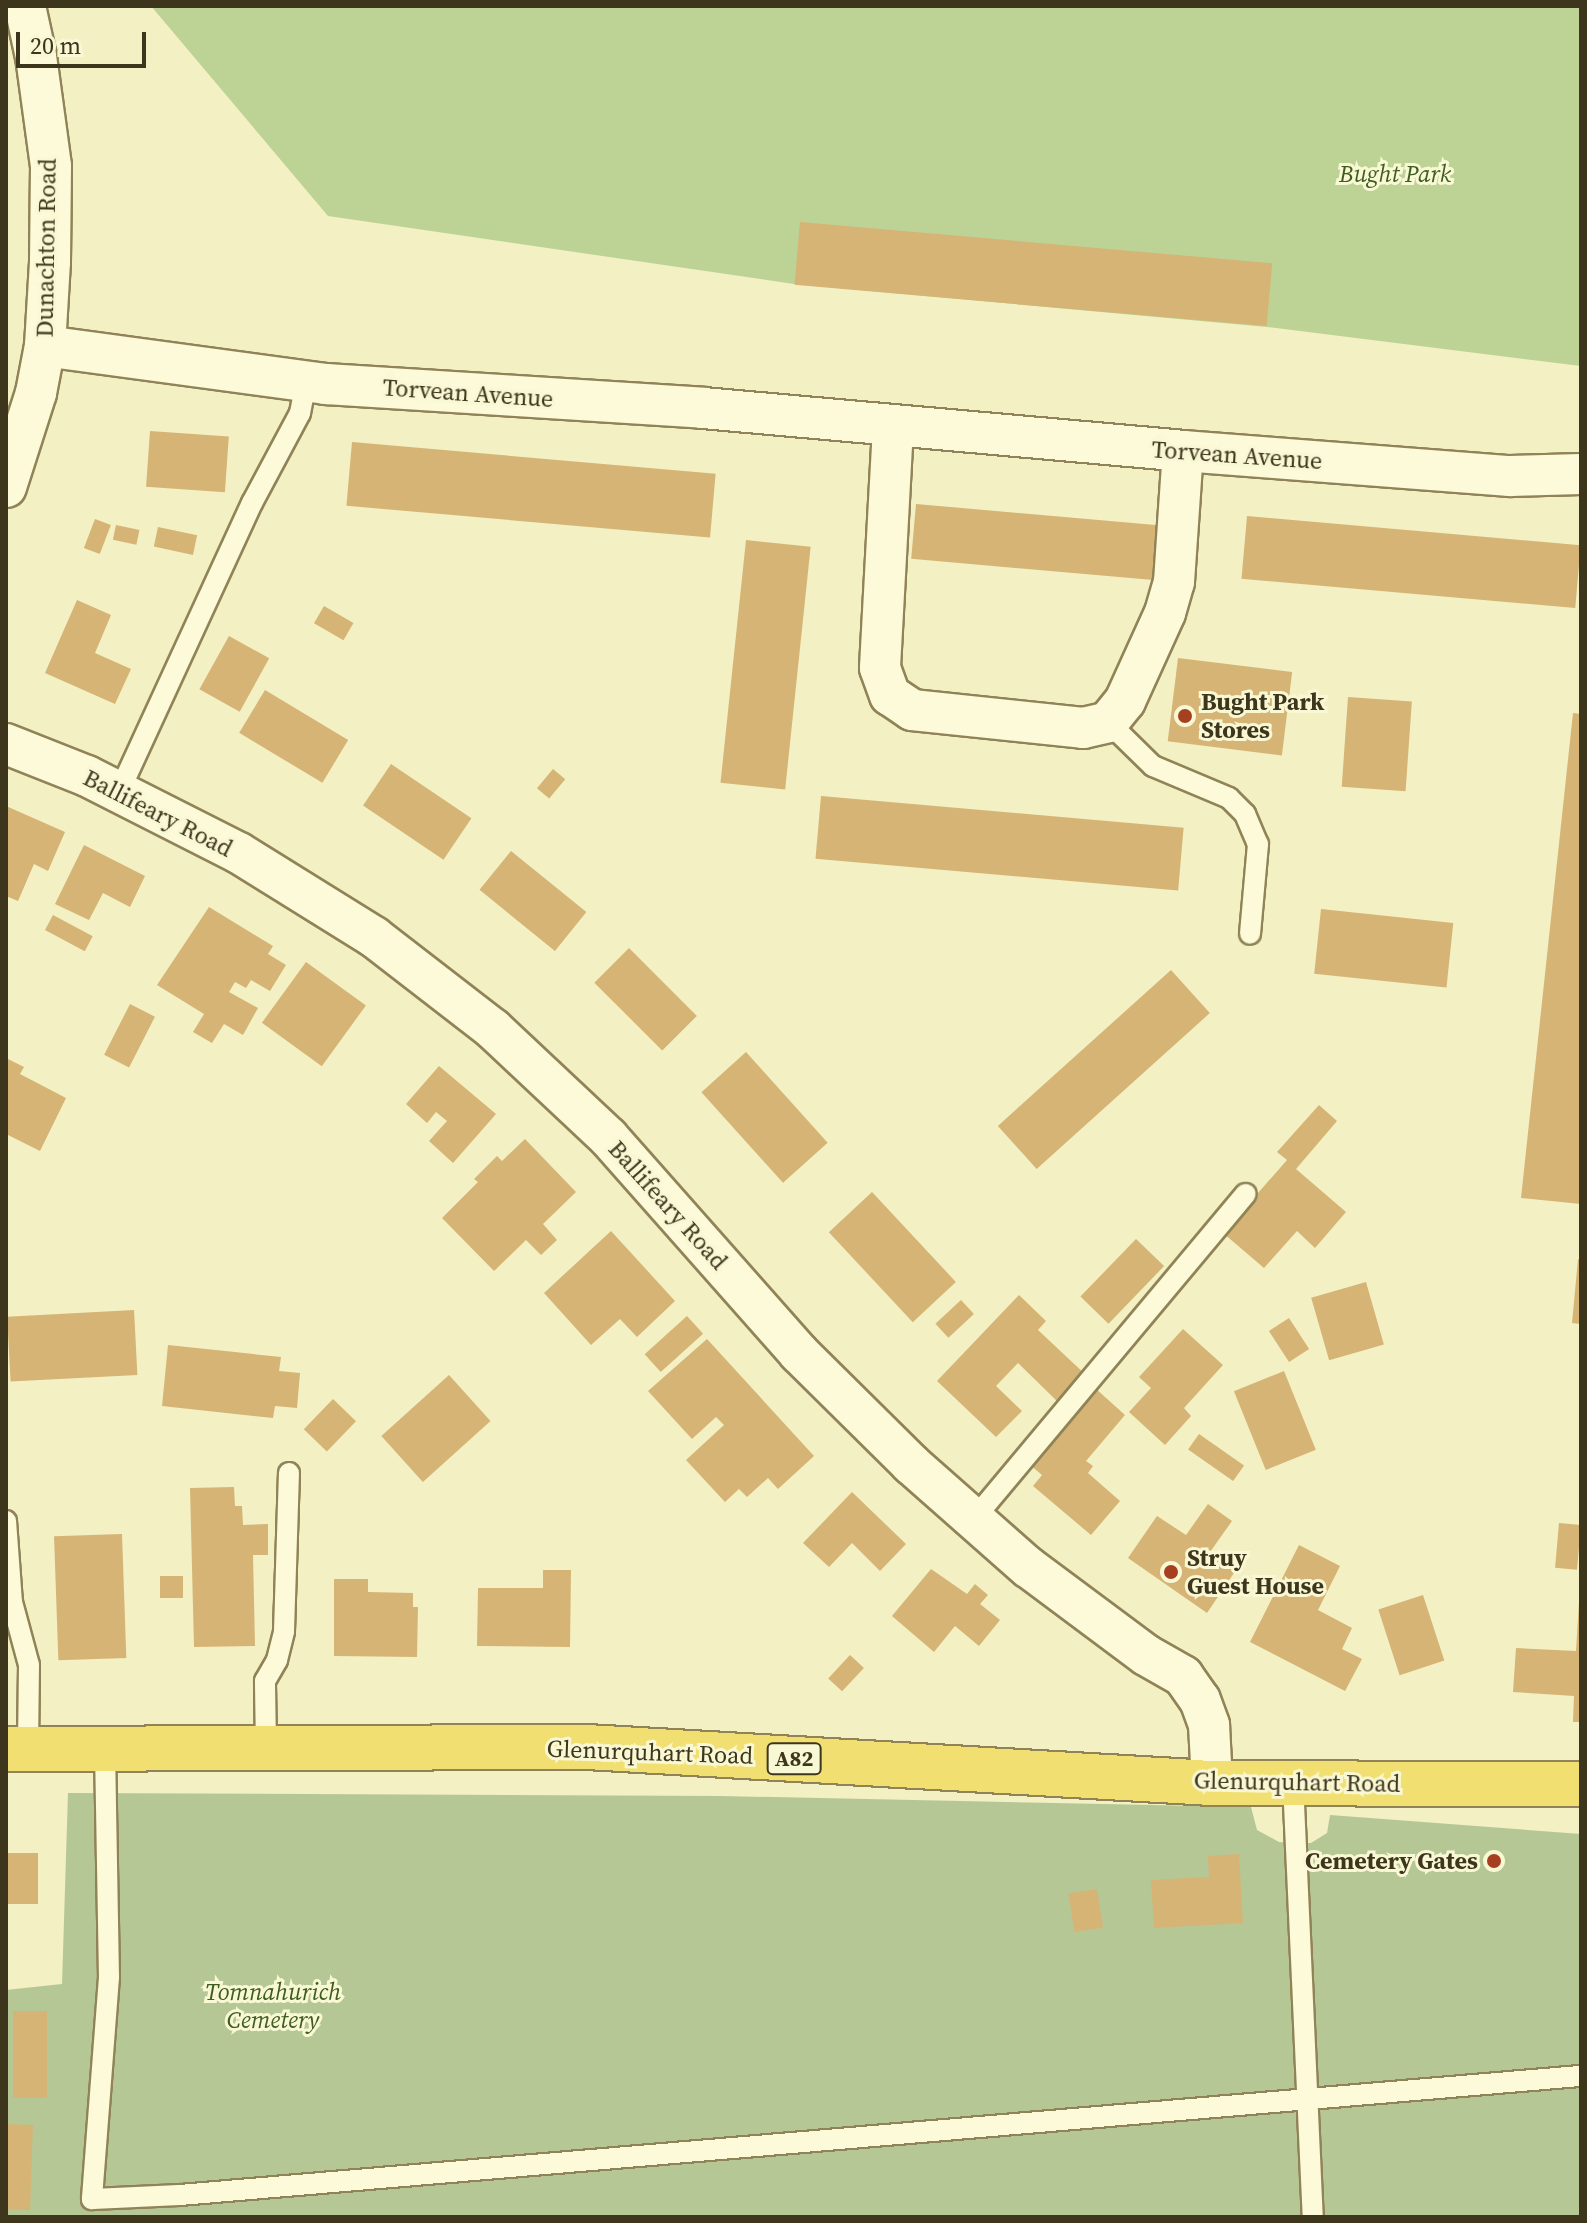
<!DOCTYPE html>
<html>
<head>
<meta charset="utf-8">
<style>
	body { margin:0 }
	#map { position:relative; width:1587px; height:2223px; overflow:hidden; background:#f3f0c3; font-family:"Source Serif 4",serif }
	div>[style] { position:absolute }
	[style*='--x'] { left:calc(var(--x)*1px); top:calc(var(--y)*1px); width:calc(var(--w)*1px); rotate:calc(var(--a)*1deg) }
	.green>* { inset:0; background:#bdd395 }
	.cemetery>* { inset:0; background:#b5c795 }
	.building>* { inset:0; background:#d5b475; transform-origin:0 0 }
	.roads { filter:drop-shadow(2px 0 #908357) drop-shadow(-2px 0 #908357) drop-shadow(0 2px #908357) drop-shadow(0 -2px #908357) }
	.service>* { height:20px; margin:-10px; padding:0 10px; transform-origin:10px; border-radius:10px; background:#fcfad8 }
	.minor>* { height:40px; margin:-20px; padding:0 20px; transform-origin:20px; border-radius:20px; background:#fcfad8 }
	.trunk>* { height:44px; margin:-22px; padding:0 22px; transform-origin:22px; border-radius:22px; background:#f2df71 }
	.dots>* { width:22px; height:22px; translate:-50% -50%; box-sizing:border-box; border:4px solid #f9f8d4; border-radius:50% }
	span { translate:-50% -50%; white-space:nowrap; text-align:center; line-height:1.15; -webkit-text-stroke:6px #f9f8d4; paint-order:stroke }
	.shield-label span { padding:2px 6px; background:#f9f8d4; border:2px solid; border-radius:6px; -webkit-text-stroke-width:0 }
	.shield-label { font-size:22px; color:#3e351d; font-weight:700 }
	.park-label { font-size:24px; color:#3f5d21; font-style:italic }
	.street-label { font-size:24px; color:#3e351d }
	.poi-label { font-size:24px; color:#3e351d; font-weight:700 }
	.left { translate:0 -50%; text-align:left }
	.right { translate:-100% -50%; text-align:right }
	.frame { position:absolute; inset:0; border:8px solid #3e351d; pointer-events:none }
	.scale { position:absolute; left:16px; top:32px; width:130px; height:36px; box-sizing:border-box; border:4px solid #3e351d; border-top:0; padding-left:10px; font-size:24px; line-height:28px; white-space:nowrap; color:#3e351d; -webkit-text-stroke:6px #f9f8d4; paint-order:stroke }
</style>
</head>
<body>
<div id="map">
	<div class="green">
		<i style="clip-path:polygon(151px 6px,1581px 6px,1581px 366px,1267px 327px,794px 284px,328px 216px)"></i>
	</div>
	<div class="cemetery">
		<i style="clip-path:polygon(68px 1793px,720px 1796px,1251px 1807px,1257px 1830px,1279px 1842px,1293px 1843px,1311px 1843px,1327px 1833px,1330px 1815px,1581px 1834px,1581px 2217px,6px 2217px,6px 1990px,62px 1984px)"></i>
	</div>
	<div class="building">
		<i style="left:800px;top:222px;width:474px;height:63px;rotate:5deg"></i>
		<i style="left:150px;top:431px;width:79px;height:56px;rotate:4deg"></i>
		<i style="left:352px;top:442px;width:365px;height:64px;rotate:5deg"></i>
		<i style="left:916px;top:504px;width:246px;height:55px;rotate:5deg"></i>
		<i style="left:1247px;top:516px;width:335px;height:63px;rotate:5deg"></i>
		<i style="left:95px;top:519px;width:17px;height:31px;rotate:21deg"></i>
		<i style="left:116px;top:525px;width:24px;height:15px;rotate:12deg"></i>
		<i style="left:158px;top:527px;width:40px;height:20px;rotate:12deg"></i>
		<i style="left:746px;top:540px;width:65px;height:244px;rotate:6deg"></i>
		<i style="clip-path:polygon(77px 600px,111px 615px,95px 653px,131px 669px,115px 704px,45px 673px)"></i>
		<i style="left:324px;top:606px;width:34px;height:20px;rotate:30deg"></i>
		<i style="left:229px;top:636px;width:46px;height:61px;rotate:29deg"></i>
		<i style="left:1178px;top:658px;width:115px;height:84px;rotate:7deg"></i>
		<i style="left:265px;top:690px;width:97px;height:50px;rotate:31deg"></i>
		<i style="left:1348px;top:697px;width:64px;height:90px;rotate:4deg"></i>
		<i style="clip-path:polygon(1573px 713px,1581px 714px,1581px 1204px,1521px 1198px)"></i>
		<i style="left:391px;top:764px;width:97px;height:50px;rotate:34deg"></i>
		<i style="left:553px;top:769px;width:16px;height:25px;rotate:40deg"></i>
		<i style="left:821px;top:796px;width:364px;height:63px;rotate:5deg"></i>
		<i style="clip-path:polygon(6px 806px,65px 832px,48px 871px,34px 864px,18px 901px,6px 896px)"></i>
		<i style="clip-path:polygon(84px 845px,145px 876px,130px 907px,103px 893px,89px 920px,55px 904px)"></i>
		<i style="left:511px;top:851px;width:97px;height:50px;rotate:39deg"></i>
		<i style="clip-path:polygon(209px 907px,273px 946px,268px 954px,286px 965px,270px 991px,251px 980px,246px 988px,235px 982px,229px 992px,258px 1008px,243px 1035px,224px 1024px,212px 1043px,193px 1032px,204px 1014px,157px 985px)"></i>
		<i style="left:1321px;top:909px;width:133px;height:65px;rotate:6deg"></i>
		<i style="left:53px;top:915px;width:45px;height:17px;rotate:28deg"></i>
		<i style="left:629px;top:948px;width:96px;height:49px;rotate:45deg"></i>
		<i style="left:306px;top:962px;width:74px;height:75px;rotate:36deg"></i>
		<i style="left:1171px;top:970px;width:58px;height:233px;rotate:48deg"></i>
		<i style="left:130px;top:1004px;width:28px;height:57px;rotate:27deg"></i>
		<i style="left:746px;top:1052px;width:122px;height:60px;rotate:48deg"></i>
		<i style="clip-path:polygon(6px 1058px,24px 1067px,20px 1074px,66px 1098px,40px 1151px,6px 1134px)"></i>
		<i style="clip-path:polygon(439px 1066px,496px 1114px,453px 1163px,429px 1141px,447px 1121px,436px 1112px,427px 1123px,406px 1104px)"></i>
		<i style="clip-path:polygon(1319px 1105px,1337px 1121px,1296px 1169px,1346px 1212px,1315px 1248px,1297px 1231px,1264px 1268px,1223px 1233px,1287px 1160px,1277px 1152px)"></i>
		<i style="clip-path:polygon(525px 1139px,576px 1192px,543px 1224px,557px 1240px,541px 1255px,526px 1240px,494px 1271px,442px 1218px,478px 1182px,474px 1179px,497px 1156px,502px 1161px)"></i>
		<i style="left:872px;top:1192px;width:123px;height:59px;rotate:47deg"></i>
		<i style="clip-path:polygon(611px 1231px,675px 1301px,637px 1337px,620px 1319px,591px 1345px,544px 1293px)"></i>
		<i style="left:1136px;top:1239px;width:39px;height:80px;rotate:44deg"></i>
		<i style="clip-path:polygon(1578px 1259px,1581px 1260px,1581px 1324px,1572px 1323px)"></i>
		<i style="left:1366px;top:1282px;width:65px;height:57px;rotate:74deg"></i>
		<i style="clip-path:polygon(1019px 1295px,1046px 1321px,1038px 1330px,1087px 1376px,1060px 1404px,1018px 1363px,996px 1386px,1022px 1411px,996px 1437px,937px 1381px)"></i>
		<i style="left:961px;top:1300px;width:19px;height:35px;rotate:47deg"></i>
		<i style="left:134px;top:1310px;width:65px;height:127px;rotate:87deg"></i>
		<i style="left:687px;top:1316px;width:24px;height:57px;rotate:48deg"></i>
		<i style="left:1289px;top:1318px;width:37px;height:24px;rotate:57deg"></i>
		<i style="clip-path:polygon(1183px 1329px,1223px 1365px,1184px 1408px,1191px 1416px,1165px 1445px,1129px 1412px,1151px 1388px,1139px 1377px)"></i>
		<i style="clip-path:polygon(707px 1339px,814px 1456px,778px 1489px,768px 1478px,747px 1497px,739px 1489px,725px 1502px,686px 1460px,724px 1425px,716px 1417px,692px 1439px,648px 1391px)"></i>
		<i style="clip-path:polygon(168px 1345px,281px 1357px,279px 1371px,300px 1373px,297px 1408px,275px 1406px,273px 1418px,162px 1406px)"></i>
		<i style="left:1284px;top:1371px;width:85px;height:54px;rotate:68deg"></i>
		<i style="left:449px;top:1375px;width:62px;height:91px;rotate:48deg"></i>
		<i style="clip-path:polygon(1095px 1388px,1125px 1415px,1086px 1461px,1093px 1466px,1088px 1473px,1120px 1501px,1091px 1535px,1033px 1486px,1042px 1475px,1029px 1464px)"></i>
		<i style="left:333px;top:1399px;width:32px;height:42px;rotate:44deg"></i>
		<i style="left:1199px;top:1434px;width:55px;height:19px;rotate:35deg"></i>
		<i style="clip-path:polygon(234px 1487px,235px 1506px,242px 1506px,243px 1525px,268px 1524px,268px 1555px,253px 1555px,255px 1646px,194px 1647px,190px 1488px)"></i>
		<i style="clip-path:polygon(852px 1492px,906px 1544px,880px 1571px,852px 1543px,829px 1567px,803px 1543px)"></i>
		<i style="clip-path:polygon(1208px 1504px,1232px 1521px,1210px 1552px,1236px 1570px,1207px 1613px,1128px 1558px,1157px 1516px,1186px 1535px)"></i>
		<i style="left:1559px;top:1523px;width:22px;height:45px;rotate:5deg"></i>
		<i style="left:122px;top:1534px;width:124px;height:68px;rotate:88deg"></i>
		<i style="clip-path:polygon(1299px 1545px,1340px 1566px,1318px 1610px,1352px 1628px,1342px 1649px,1362px 1659px,1345px 1691px,1250px 1642px)"></i>
		<i style="clip-path:polygon(931px 1569px,967px 1594px,975px 1584px,988px 1595px,980px 1604px,1000px 1620px,979px 1646px,955px 1626px,934px 1652px,892px 1616px)"></i>
		<i style="clip-path:polygon(543px 1570px,571px 1570px,570px 1647px,477px 1646px,478px 1588px,543px 1588px)"></i>
		<i style="left:160px;top:1576px;width:23px;height:22px"></i>
		<i style="clip-path:polygon(334px 1579px,368px 1579px,368px 1592px,413px 1593px,413px 1607px,418px 1607px,417px 1657px,334px 1656px)"></i>
		<i style="left:1423px;top:1595px;width:69px;height:47px;rotate:72deg"></i>
		<i style="clip-path:polygon(1579px 1602px,1581px 1602px,1581px 1722px,1573px 1722px,1574px 1696px,1513px 1692px,1516px 1648px,1576px 1651px)"></i>
		<i style="left:850px;top:1655px;width:19px;height:32px;rotate:43deg"></i>
		<i style="left:38px;top:1853px;width:51px;height:32px;rotate:90deg"></i>
		<i style="clip-path:polygon(1239px 1854px,1243px 1923px,1154px 1928px,1151px 1880px,1209px 1877px,1208px 1856px)"></i>
		<i style="left:1097px;top:1889px;width:39px;height:29px;rotate:81deg"></i>
		<i style="left:13px;top:2011px;width:34px;height:87px"></i>
		<i style="left:6px;top:2124px;width:27px;height:85px;rotate:2deg"></i>
	</div>
	<div class="roads">
		<div class="service">
			<i style="--x:1108;--y:722;--w:63;--a:44.4"></i>
			<i style="--x:1153;--y:766;--w:82;--a:22.8"></i>
			<i style="--x:1229;--y:798;--w:23;--a:45"></i>
			<i style="--x:1245;--y:814;--w:33;--a:67"></i>
			<i style="--x:1258;--y:844;--w:90;--a:95.1"></i>
			<i style="--x:119;--y:792;--w:318;--a:-65.3"></i>
			<i style="--x:252;--y:503;--w:102;--a:-61.9"></i>
			<i style="--x:300;--y:413;--w:33;--a:-79"></i>
			<i style="--x:973;--y:1520;--w:425;--a:-50.1"></i>
			<i style="--x:6;--y:1521;--w:81;--a:85.8"></i>
			<i style="--x:12;--y:1602;--w:65;--a:74.9"></i>
			<i style="--x:29;--y:1665;--w:84;--a:90.7"></i>
			<i style="--x:266;--y:1748;--w:67;--a:-90.9"></i>
			<i style="--x:265;--y:1681;--w:24;--a:-60"></i>
			<i style="--x:277;--y:1660;--w:30;--a:-76"></i>
			<i style="--x:284;--y:1631;--w:158;--a:-88.2"></i>
			<i style="--x:105;--y:1749;--w:228;--a:89"></i>
			<i style="--x:109;--y:1977;--w:223;--a:94.4"></i>
			<i style="--x:92;--y:2199;--w:88;--a:-2.6"></i>
			<i style="--x:180;--y:2195;--w:1406;--a:-4.86"></i>
			<i style="--x:1293;--y:1782;--w:435;--a:87.4"></i>
		</div>
		<div class="minor">
			<i style="--x:45;--y:346;--w:284;--a:7.7"></i>
			<i style="--x:326;--y:384;--w:378;--a:3.6"></i>
			<i style="--x:703;--y:408;--w:482;--a:5.1"></i>
			<i style="--x:1183;--y:451;--w:328;--a:4.4"></i>
			<i style="--x:1510;--y:476;--w:71;--a:-1.6"></i>
			<i style="--x:893;--y:427;--w:241;--a:93.1"></i>
			<i style="--x:880;--y:668;--w:29;--a:70"></i>
			<i style="--x:890;--y:695;--w:27;--a:34"></i>
			<i style="--x:912;--y:710;--w:172;--a:6"></i>
			<i style="--x:1083;--y:728;--w:26;--a:-13"></i>
			<i style="--x:1108;--y:722;--w:27;--a:-51"></i>
			<i style="--x:1125;--y:701;--w:97;--a:-65.6"></i>
			<i style="--x:1165;--y:613;--w:32;--a:-74"></i>
			<i style="--x:1174;--y:582;--w:131;--a:-86.1"></i>
			<i style="--x:6;--y:487;--w:99;--a:-72.3"></i>
			<i style="--x:36;--y:393;--w:48;--a:-79.2"></i>
			<i style="--x:45;--y:346;--w:84;--a:-86.6"></i>
			<i style="--x:50;--y:262;--w:96;--a:-89.4"></i>
			<i style="--x:51;--y:166;--w:110;--a:-97.8"></i>
			<i style="--x:36;--y:57;--w:52;--a:-102.2"></i>
			<i style="--x:6;--y:744;--w:87;--a:21.6"></i>
			<i style="--x:87;--y:776;--w:170;--a:26.9"></i>
			<i style="--x:239;--y:853;--w:159;--a:31.9"></i>
			<i style="--x:374;--y:937;--w:150;--a:37.7"></i>
			<i style="--x:493;--y:1029;--w:158;--a:43.2"></i>
			<i style="--x:608;--y:1137;--w:288;--a:48.5"></i>
			<i style="--x:799;--y:1353;--w:158;--a:44.7"></i>
			<i style="--x:911;--y:1464;--w:156;--a:41.4"></i>
			<i style="--x:1028;--y:1567;--w:147;--a:36.7"></i>
			<i style="--x:1146;--y:1655;--w:43;--a:29.6"></i>
			<i style="--x:1183;--y:1676;--w:29;--a:55"></i>
			<i style="--x:1200;--y:1700;--w:27;--a:70"></i>
			<i style="--x:1209;--y:1725;--w:58;--a:87"></i>
		</div>
		<div class="trunk">
			<i style="--x:6;--y:1749;--w:581;--a:-0.2"></i>
			<i style="--x:587;--y:1747;--w:626;--a:3.3"></i>
			<i style="--x:1212;--y:1783;--w:369;--a:0.2"></i>
		</div>
	</div>
	<div class="dots">
		<i style="left:1185px;top:716px;background:#a64020"></i>
		<i style="left:1171px;top:1572px;background:#a64020"></i>
		<i style="left:1494px;top:1861px;background:#a64020"></i>
	</div>
	<div class="shield-label">
		<span style="left:794px;top:1759px">A82</span>
	</div>
	<div class="park-label">
		<span style="left:1395px;top:174px">Bught Park</span>
		<span style="left:273px;top:2006px">Tomnahurich<br>Cemetery</span>
	</div>
	<div class="street-label">
		<span style="left:46px;top:248px;rotate:-89deg">Dunachton Road</span>
		<span style="left:468px;top:393px;rotate:4deg">Torvean Avenue</span>
		<span style="left:1237px;top:455px;rotate:4deg">Torvean Avenue</span>
		<span style="left:158px;top:813px;rotate:27deg">Ballifeary Road</span>
		<span style="left:668px;top:1205px;rotate:48deg">Ballifeary Road</span>
		<span style="left:650px;top:1752px;rotate:2deg">Glenurquhart Road</span>
		<span style="left:1297px;top:1782px;rotate:1deg">Glenurquhart Road</span>
	</div>
	<div class="poi-label">
		<span class="left" style="left:1201px;top:716px">Bught Park<br>Stores</span>
		<span class="left" style="left:1187px;top:1572px">Struy<br>Guest House</span>
		<span class="right" style="left:1478px;top:1861px">Cemetery Gates</span>
	</div>
	<div class="frame"></div>
	<div class="scale">20 m</div>
</div>
</body>
</html>
